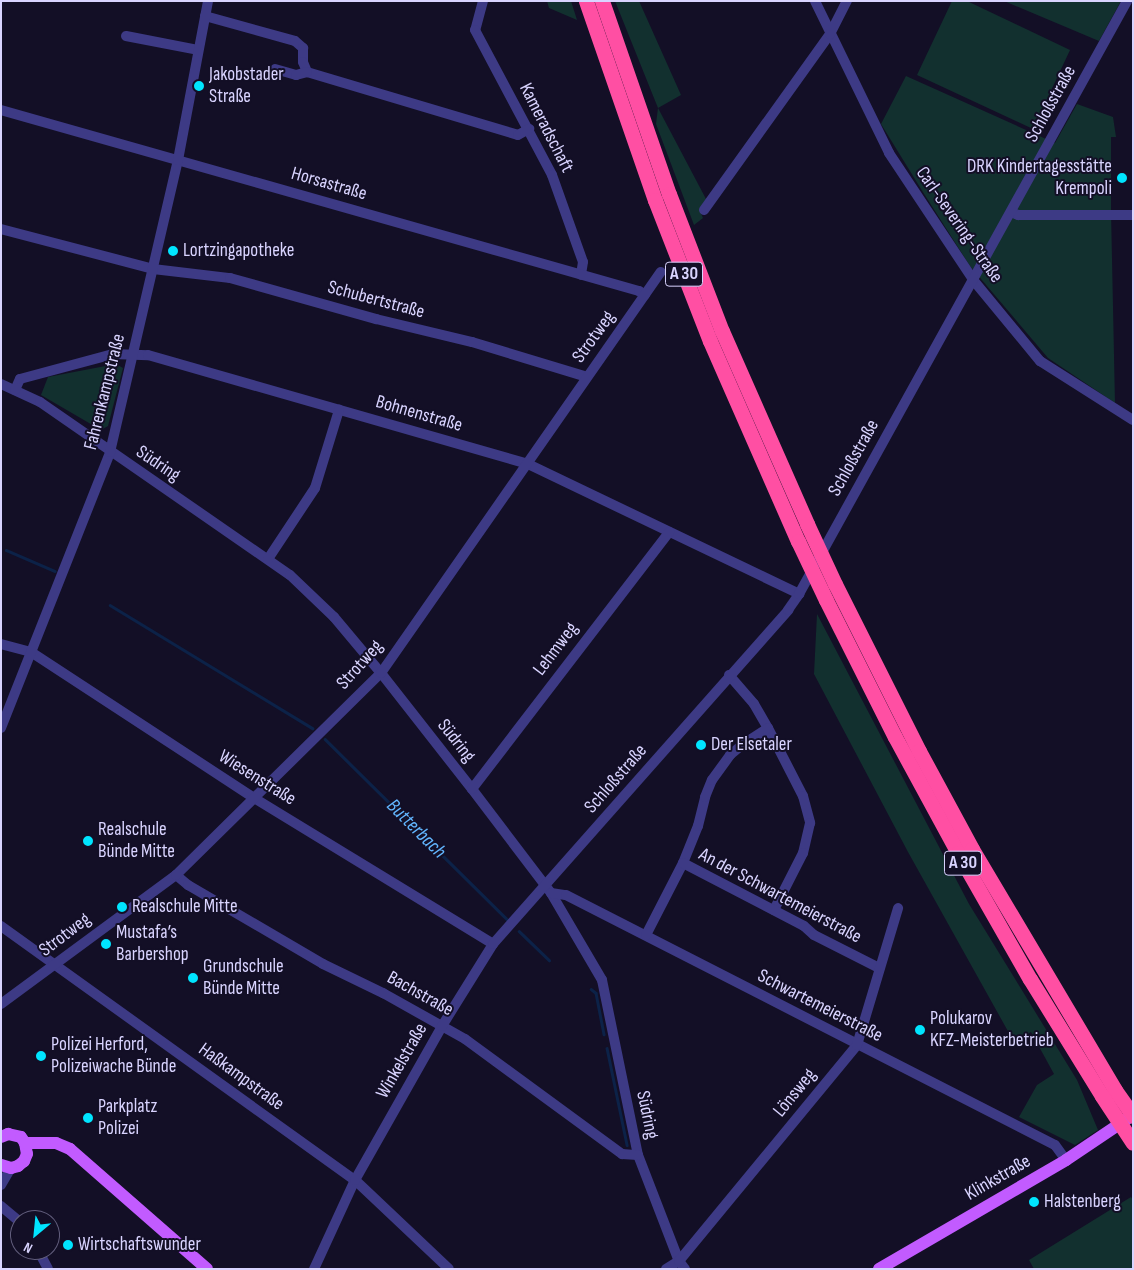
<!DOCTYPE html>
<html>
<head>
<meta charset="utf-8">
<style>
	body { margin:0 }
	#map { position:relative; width:1134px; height:1270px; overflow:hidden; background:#130f26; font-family:"Sofia Sans Condensed",sans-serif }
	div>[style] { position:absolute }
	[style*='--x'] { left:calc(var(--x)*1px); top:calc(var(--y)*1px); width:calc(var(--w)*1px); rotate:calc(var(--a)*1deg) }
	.green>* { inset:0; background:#12302f }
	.stream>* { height:2.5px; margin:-1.25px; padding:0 1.25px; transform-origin:1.25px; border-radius:1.25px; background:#0c2248 }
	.minor>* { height:10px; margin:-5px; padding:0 5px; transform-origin:5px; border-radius:5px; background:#3d3a85 }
	.major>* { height:12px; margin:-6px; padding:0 6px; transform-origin:6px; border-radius:6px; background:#c25bff }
	.highway>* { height:15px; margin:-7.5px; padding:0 7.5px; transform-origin:7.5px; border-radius:7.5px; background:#ff4fa3 }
	.highway-bridge>* { height:15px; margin:-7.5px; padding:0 7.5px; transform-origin:7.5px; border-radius:7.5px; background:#ff4fa3 }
	.dots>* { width:14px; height:14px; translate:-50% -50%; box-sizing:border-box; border:2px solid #130f26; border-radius:50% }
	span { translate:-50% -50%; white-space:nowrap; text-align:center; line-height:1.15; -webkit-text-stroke:4px #130f26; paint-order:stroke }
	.shield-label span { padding:1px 4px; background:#130f26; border:1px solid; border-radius:4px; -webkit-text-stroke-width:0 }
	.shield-label { font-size:18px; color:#d9d4ff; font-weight:700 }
	.poi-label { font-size:19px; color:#d9d4ff }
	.left { translate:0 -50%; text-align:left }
	.right { translate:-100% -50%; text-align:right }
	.street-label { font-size:19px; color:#d9d4ff }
	.water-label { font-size:20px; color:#62b6ff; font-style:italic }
	.frame { position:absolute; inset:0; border:2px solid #d9d4ff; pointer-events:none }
	.north { position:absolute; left:10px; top:1210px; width:50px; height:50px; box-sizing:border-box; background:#130f26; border:1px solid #625e7d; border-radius:50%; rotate:208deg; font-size:14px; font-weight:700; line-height:20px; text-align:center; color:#d9d4ff }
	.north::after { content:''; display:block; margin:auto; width:18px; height:22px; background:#00e5ff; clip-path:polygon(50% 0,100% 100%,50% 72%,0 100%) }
</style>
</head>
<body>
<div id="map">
	<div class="green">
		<i style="clip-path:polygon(547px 1px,571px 1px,577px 20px,549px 8px)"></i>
		<i style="clip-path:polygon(615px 1px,639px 1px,681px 95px,658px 108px,706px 199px,699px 209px,703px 218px,694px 225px,656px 124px,658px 108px)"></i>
		<i style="clip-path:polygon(952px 1px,967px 1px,1070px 50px,1033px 129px,917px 75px)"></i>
		<i style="clip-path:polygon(1004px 1px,1121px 1px,1099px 41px)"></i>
		<i style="clip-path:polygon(906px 76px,1055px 143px,1077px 104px,1113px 117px,1116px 137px,1111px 137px,1111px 211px,1115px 403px,1048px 358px,970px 266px,921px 189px,881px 124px)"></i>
		<i style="clip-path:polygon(116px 364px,123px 368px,108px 426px,101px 430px,41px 395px,48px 377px)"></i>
		<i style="clip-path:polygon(817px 614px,969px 904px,1077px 1080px,1098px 1130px,1075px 1145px,1019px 1117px,1037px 1085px,1054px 1074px,1031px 1032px,1014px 1042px,908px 852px,814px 674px)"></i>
		<i style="clip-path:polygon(1131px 1197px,1133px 1200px,1133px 1269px,1034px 1269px,1029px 1260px)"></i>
	</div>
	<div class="stream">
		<i style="--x:6;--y:550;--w:53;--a:23.2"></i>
		<i style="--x:110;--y:605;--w:237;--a:31.3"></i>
		<i style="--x:325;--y:739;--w:256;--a:44.7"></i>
		<i style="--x:519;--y:931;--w:42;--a:44"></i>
		<i style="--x:591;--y:989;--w:6;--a:39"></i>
		<i style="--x:596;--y:993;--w:42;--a:79"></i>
		<i style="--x:607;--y:1048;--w:99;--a:78.3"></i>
	</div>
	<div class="minor">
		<i style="--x:483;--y:1;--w:30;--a:105"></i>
		<i style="--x:475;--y:30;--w:164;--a:62"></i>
		<i style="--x:552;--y:175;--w:92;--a:70.4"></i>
		<i style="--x:583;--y:262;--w:13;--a:99"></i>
		<i style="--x:815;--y:1;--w:169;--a:64"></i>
		<i style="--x:889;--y:153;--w:154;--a:56.4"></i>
		<i style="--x:974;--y:281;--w:104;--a:50.5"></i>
		<i style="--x:1040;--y:361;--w:110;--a:32.4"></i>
		<i style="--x:205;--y:16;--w:93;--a:15.5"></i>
		<i style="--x:295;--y:41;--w:11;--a:41"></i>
		<i style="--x:303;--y:48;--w:14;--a:90"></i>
		<i style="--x:303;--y:62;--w:11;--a:68"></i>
		<i style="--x:307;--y:72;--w:220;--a:16.6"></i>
		<i style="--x:518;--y:135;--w:13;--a:-29"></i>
		<i style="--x:126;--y:36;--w:73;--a:11"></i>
		<i style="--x:275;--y:69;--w:22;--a:16"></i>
		<i style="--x:296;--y:75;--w:11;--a:-15"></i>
		<i style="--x:1;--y:110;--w:663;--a:15.84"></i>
		<i style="--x:639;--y:291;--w:7;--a:34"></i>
		<i style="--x:704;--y:210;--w:216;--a:-54.4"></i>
		<i style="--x:830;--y:34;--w:37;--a:-63"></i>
		<i style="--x:1011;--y:212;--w:8;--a:23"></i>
		<i style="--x:1018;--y:215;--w:115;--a:0"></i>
		<i style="--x:1;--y:229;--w:157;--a:14.7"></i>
		<i style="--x:153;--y:269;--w:78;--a:6.7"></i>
		<i style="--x:230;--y:278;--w:152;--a:15.7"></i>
		<i style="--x:376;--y:319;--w:99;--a:13.5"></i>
		<i style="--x:472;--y:342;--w:120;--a:16.9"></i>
		<i style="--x:1;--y:384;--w:43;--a:24.8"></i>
		<i style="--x:40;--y:402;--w:304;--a:34.7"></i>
		<i style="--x:290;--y:575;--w:61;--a:43.7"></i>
		<i style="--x:334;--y:617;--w:73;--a:50"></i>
		<i style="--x:381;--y:673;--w:147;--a:51.9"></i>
		<i style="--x:472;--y:789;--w:131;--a:52.8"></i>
		<i style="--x:551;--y:893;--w:101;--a:59.6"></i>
		<i style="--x:602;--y:980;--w:179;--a:78.4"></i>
		<i style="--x:638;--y:1155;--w:114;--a:68.9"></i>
		<i style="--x:679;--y:1261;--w:10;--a:53"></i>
		<i style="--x:15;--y:390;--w:12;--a:-66"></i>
		<i style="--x:20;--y:379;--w:96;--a:-15"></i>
		<i style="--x:113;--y:354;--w:35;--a:2"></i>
		<i style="--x:148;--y:355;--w:395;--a:16"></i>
		<i style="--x:528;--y:464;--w:301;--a:25.6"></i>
		<i style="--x:268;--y:559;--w:85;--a:-56.5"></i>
		<i style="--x:315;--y:488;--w:82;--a:-72.9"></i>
		<i style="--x:1;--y:644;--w:31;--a:15"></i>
		<i style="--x:31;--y:652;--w:267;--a:33.2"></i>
		<i style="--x:254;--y:798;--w:280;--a:31.4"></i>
		<i style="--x:729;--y:675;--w:38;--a:49"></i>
		<i style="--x:754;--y:704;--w:28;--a:60"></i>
		<i style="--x:768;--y:728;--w:76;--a:62.8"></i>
		<i style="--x:803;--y:796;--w:28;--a:75"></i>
		<i style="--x:810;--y:823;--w:31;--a:103"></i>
		<i style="--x:803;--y:853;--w:64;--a:117"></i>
		<i style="--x:1;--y:728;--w:297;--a:-68.4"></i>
		<i style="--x:110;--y:452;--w:300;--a:-76.9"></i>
		<i style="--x:178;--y:160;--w:162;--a:-79.3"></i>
		<i style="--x:472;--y:789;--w:324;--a:-52.5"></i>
		<i style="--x:683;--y:863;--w:40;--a:-68"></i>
		<i style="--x:698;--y:826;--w:30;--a:-76"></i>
		<i style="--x:705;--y:797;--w:18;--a:-68"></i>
		<i style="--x:712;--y:780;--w:31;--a:-54"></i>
		<i style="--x:730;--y:755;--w:16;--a:-40"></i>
		<i style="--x:742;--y:745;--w:31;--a:-33"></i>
		<i style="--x:176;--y:875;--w:16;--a:40"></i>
		<i style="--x:188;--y:885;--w:156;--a:30.3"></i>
		<i style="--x:323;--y:964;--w:67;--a:25.8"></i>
		<i style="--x:383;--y:993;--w:94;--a:29.3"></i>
		<i style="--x:465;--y:1039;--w:195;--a:36.2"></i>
		<i style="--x:622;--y:1154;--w:16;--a:4"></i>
		<i style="--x:551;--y:893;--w:15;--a:8"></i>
		<i style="--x:566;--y:895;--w:549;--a:27.08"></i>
		<i style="--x:1055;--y:1145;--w:19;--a:54"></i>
		<i style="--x:1;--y:926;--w:436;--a:35.7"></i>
		<i style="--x:355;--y:1180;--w:129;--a:43.4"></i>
		<i style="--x:646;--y:935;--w:81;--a:-62.8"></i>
		<i style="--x:683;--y:863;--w:136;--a:27.5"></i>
		<i style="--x:804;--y:926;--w:13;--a:42"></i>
		<i style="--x:814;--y:935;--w:73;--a:26.9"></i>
		<i style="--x:1;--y:1004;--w:217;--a:-36.4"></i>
		<i style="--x:176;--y:875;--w:288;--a:-44.6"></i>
		<i style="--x:381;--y:673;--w:489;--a:-55.1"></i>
		<i style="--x:1;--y:1185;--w:20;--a:-60"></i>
		<i style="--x:1;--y:1206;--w:25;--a:40"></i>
		<i style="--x:38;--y:1250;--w:21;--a:62"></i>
		<i style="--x:314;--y:1269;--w:98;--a:-65.3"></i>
		<i style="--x:355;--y:1180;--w:177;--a:-60.5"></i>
		<i style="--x:442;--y:1026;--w:97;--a:-58.1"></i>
		<i style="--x:493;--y:944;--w:446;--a:-48.5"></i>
		<i style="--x:788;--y:610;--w:19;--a:-55"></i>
		<i style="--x:799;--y:594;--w:678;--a:-61.05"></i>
		<i style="--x:666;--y:1269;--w:15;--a:-32"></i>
		<i style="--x:679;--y:1261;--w:280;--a:-50.5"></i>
		<i style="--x:857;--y:1045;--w:143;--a:-73.3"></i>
	</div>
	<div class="major">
		<i style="--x:1;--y:1137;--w:8;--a:-23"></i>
		<i style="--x:8;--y:1134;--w:13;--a:13"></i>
		<i style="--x:21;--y:1137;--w:7;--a:56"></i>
		<i style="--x:25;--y:1143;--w:11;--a:80"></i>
		<i style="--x:27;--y:1154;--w:8;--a:113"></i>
		<i style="--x:24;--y:1161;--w:8;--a:140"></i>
		<i style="--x:18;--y:1166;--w:7;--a:164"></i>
		<i style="--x:11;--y:1168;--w:10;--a:-163"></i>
		<i style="--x:25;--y:1143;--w:31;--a:0"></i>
		<i style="--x:56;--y:1143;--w:15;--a:23"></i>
		<i style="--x:70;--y:1149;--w:182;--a:41.2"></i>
		<i style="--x:879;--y:1269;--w:216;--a:-30.2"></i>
		<i style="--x:1066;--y:1160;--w:73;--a:-33.9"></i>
	</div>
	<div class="highway">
		<i style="--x:586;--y:1;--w:211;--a:70.9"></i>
		<i style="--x:655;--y:200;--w:151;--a:68.7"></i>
		<i style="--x:710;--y:341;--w:219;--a:66.3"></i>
		<i style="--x:602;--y:1;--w:204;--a:70.9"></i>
		<i style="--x:669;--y:194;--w:147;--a:68.9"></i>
		<i style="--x:722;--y:331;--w:211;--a:66.2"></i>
		<i style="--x:835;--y:584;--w:187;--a:63.3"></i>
		<i style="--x:919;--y:751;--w:111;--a:61.6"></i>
		<i style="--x:972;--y:849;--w:280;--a:59.3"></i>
		<i style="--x:826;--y:600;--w:153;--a:63.3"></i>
		<i style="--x:895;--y:737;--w:132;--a:61.5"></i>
		<i style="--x:958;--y:853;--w:145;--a:60.3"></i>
		<i style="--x:1030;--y:979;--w:137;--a:58.4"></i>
	</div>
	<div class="highway-bridge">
		<i style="--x:807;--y:524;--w:66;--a:65"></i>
		<i style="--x:798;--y:541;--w:65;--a:64.6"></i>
		<i style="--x:1115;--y:1090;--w:32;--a:55"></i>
		<i style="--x:1102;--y:1096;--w:56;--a:56.6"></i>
	</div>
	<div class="dots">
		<i style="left:199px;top:86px;background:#00e5ff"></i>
		<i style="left:1122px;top:178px;background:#00e5ff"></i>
		<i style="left:173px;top:251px;background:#00e5ff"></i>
		<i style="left:701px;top:745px;background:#00e5ff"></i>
		<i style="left:88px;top:841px;background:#00e5ff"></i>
		<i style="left:122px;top:907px;background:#00e5ff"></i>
		<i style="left:106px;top:944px;background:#00e5ff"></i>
		<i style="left:193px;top:978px;background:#00e5ff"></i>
		<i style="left:920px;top:1030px;background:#00e5ff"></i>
		<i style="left:41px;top:1056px;background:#00e5ff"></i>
		<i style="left:88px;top:1118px;background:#00e5ff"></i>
		<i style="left:1034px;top:1202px;background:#00e5ff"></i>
		<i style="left:68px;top:1245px;background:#00e5ff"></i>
	</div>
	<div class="shield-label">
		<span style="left:684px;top:274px">A 30</span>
		<span style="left:963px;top:863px">A 30</span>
	</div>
	<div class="poi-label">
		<span class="left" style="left:209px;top:86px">Jakobstader<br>Straße</span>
		<span class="right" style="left:1112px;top:178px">DRK Kindertagesstätte<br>Krempoli</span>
		<span class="left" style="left:183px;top:251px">Lortzingapotheke</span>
		<span class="left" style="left:711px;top:745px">Der Elsetaler</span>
		<span class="left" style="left:98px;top:841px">Realschule<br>Bünde Mitte</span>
		<span class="left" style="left:132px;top:907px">Realschule Mitte</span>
		<span class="left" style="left:116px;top:944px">Mustafa’s<br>Barbershop</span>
		<span class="left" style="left:203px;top:978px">Grundschule<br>Bünde Mitte</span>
		<span class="left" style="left:930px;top:1030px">Polukarov<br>KFZ-Meisterbetrieb</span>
		<span class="left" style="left:51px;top:1056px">Polizei Herford,<br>Polizeiwache Bünde</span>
		<span class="left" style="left:98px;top:1118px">Parkplatz<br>Polizei</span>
		<span class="left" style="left:1044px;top:1202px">Halstenberg</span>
		<span class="left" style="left:78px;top:1245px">Wirtschaftswunder</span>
	</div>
	<div class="street-label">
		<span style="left:1051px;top:104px;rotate:-61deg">Schloßstraße</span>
		<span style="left:546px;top:128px;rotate:63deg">Kameradschaft</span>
		<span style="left:329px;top:184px;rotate:16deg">Horsastraße</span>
		<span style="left:959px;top:225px;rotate:55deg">Carl-Severing-Straße</span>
		<span style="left:376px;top:300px;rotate:15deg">Schubertstraße</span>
		<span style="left:594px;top:337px;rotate:-54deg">Strotweg</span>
		<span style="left:105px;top:392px;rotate:-76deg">Fahrenkampstraße</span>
		<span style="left:419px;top:414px;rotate:16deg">Bohnenstraße</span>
		<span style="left:854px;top:458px;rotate:-61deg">Schloßstraße</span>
		<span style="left:158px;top:464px;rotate:34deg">Südring</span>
		<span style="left:556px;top:649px;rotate:-53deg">Lehmweg</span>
		<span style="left:360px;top:665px;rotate:-48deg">Strotweg</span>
		<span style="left:456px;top:741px;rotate:52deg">Südring</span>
		<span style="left:257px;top:778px;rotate:32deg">Wiesenstraße</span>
		<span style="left:616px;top:779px;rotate:-49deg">Schloßstraße</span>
		<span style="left:780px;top:896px;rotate:28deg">An der Schwartemeierstraße</span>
		<span style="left:65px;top:935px;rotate:-37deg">Strotweg</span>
		<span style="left:420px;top:994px;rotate:29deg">Bachstraße</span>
		<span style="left:820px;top:1006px;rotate:27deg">Schwartemeierstraße</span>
		<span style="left:402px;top:1061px;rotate:-60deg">Winkelstraße</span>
		<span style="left:241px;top:1077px;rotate:36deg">Haßkampstraße</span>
		<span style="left:795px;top:1093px;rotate:-51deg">Lönsweg</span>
		<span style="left:647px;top:1115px;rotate:78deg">Südring</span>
		<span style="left:998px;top:1178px;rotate:-30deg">Klinkstraße</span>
	</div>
	<div class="water-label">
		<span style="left:416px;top:829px;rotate:45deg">Butterbach</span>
	</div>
	<div class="frame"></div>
	<div class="north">N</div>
</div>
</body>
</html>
